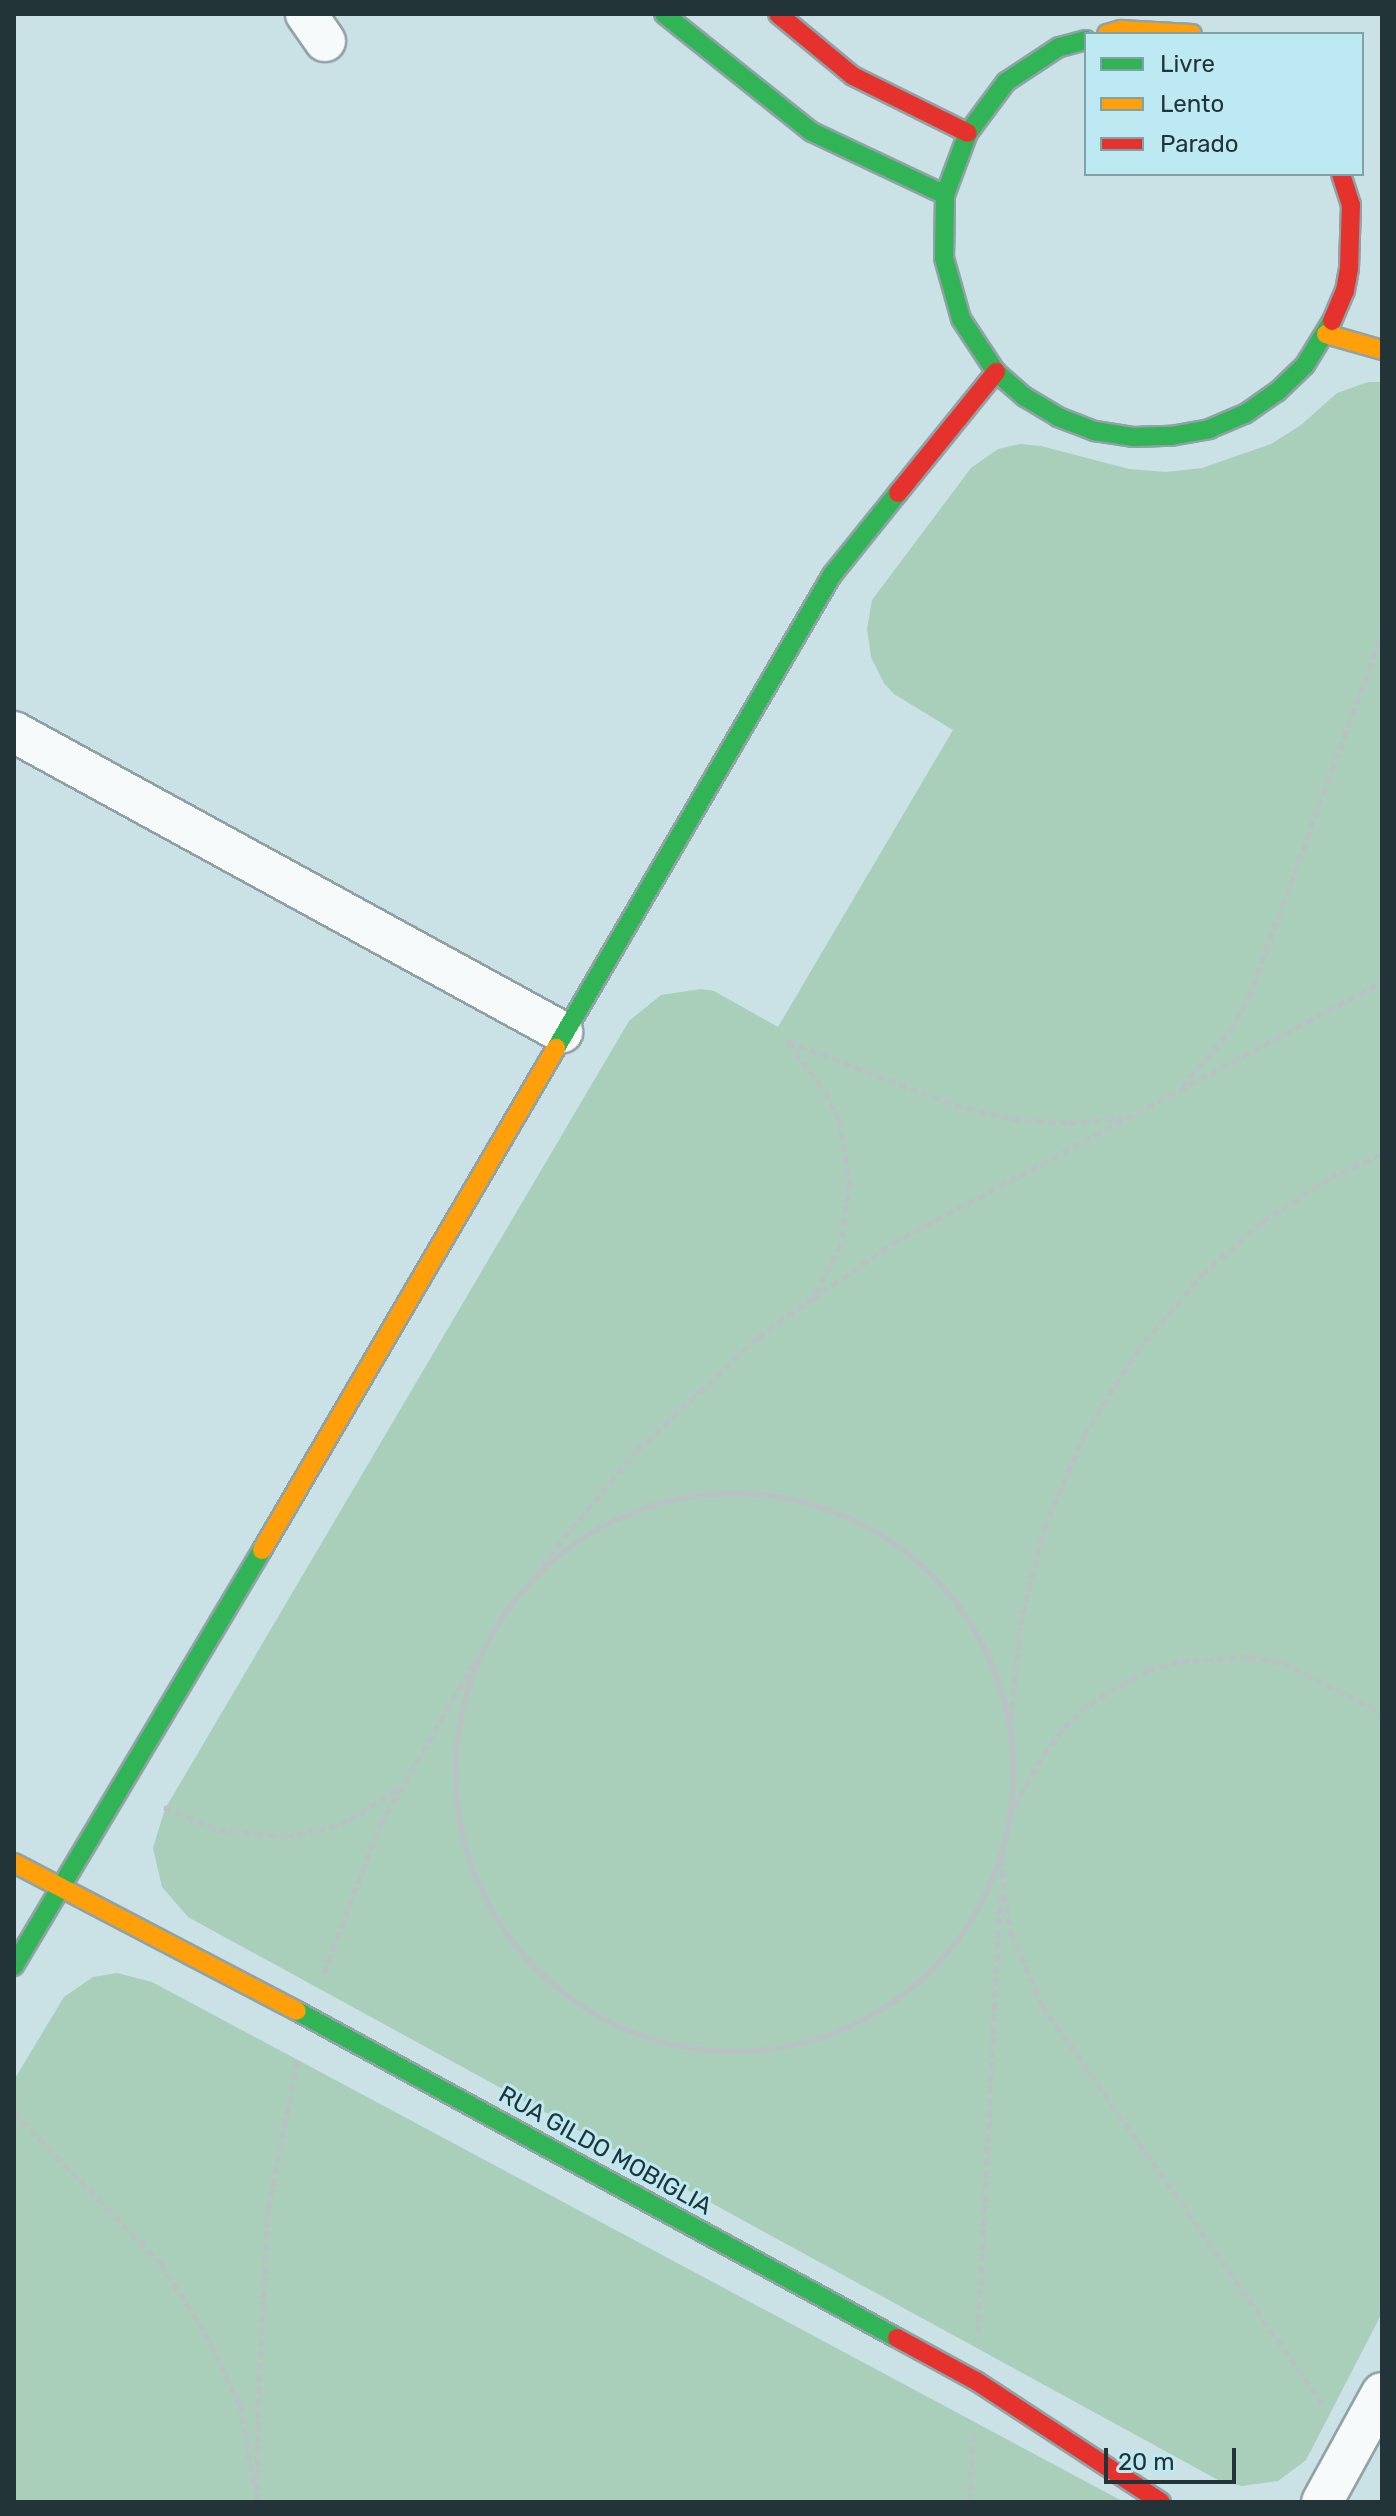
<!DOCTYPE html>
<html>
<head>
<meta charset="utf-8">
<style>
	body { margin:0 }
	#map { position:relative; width:1396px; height:2516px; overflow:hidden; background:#cae1e6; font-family:Rubik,sans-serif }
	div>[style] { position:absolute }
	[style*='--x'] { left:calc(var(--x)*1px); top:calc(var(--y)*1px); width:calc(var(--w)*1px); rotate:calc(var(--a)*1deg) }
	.green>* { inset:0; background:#a9ceb9 }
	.path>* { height:5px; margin-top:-2.5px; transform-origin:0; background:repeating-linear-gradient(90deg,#b9c1c4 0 8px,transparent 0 12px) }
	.path>.ring { margin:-2.5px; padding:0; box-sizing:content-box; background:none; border:5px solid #b9c1c4; border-radius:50% }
	.roads { filter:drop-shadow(2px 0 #90a2a6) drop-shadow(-2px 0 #90a2a6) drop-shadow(0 2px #90a2a6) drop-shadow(0 -2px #90a2a6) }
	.street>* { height:40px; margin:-20px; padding:0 20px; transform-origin:20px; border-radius:20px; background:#f7fafb }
	.fast>* { height:18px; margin:-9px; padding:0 9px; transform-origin:9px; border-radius:9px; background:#30b455 }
	.slow>* { height:18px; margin:-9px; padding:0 9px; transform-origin:9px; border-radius:9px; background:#ff9f0a }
	.jam>* { height:18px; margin:-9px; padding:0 9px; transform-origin:9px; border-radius:9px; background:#e5322d }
	span { translate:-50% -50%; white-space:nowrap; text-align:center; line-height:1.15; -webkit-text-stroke:6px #bde9f3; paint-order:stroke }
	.street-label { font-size:24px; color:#233438 }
	.frame { position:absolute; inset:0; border:16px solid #233438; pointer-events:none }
	.legend { position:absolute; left:1084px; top:32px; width:280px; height:144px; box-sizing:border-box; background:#bde9f3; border:2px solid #7fa1a8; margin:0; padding:10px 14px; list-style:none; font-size:24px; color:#233438 }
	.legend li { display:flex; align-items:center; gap:16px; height:40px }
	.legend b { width:40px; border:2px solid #7fa1a8 }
	.scale { position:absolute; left:1104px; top:2448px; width:132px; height:36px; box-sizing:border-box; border:4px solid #233438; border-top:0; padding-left:10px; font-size:24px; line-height:28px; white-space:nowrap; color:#233438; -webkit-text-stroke:6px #bde9f3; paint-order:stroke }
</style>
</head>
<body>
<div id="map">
	<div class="green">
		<i style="clip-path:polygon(1368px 382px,1382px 382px,1382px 2313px,1306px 2460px,1278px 2481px,1242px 2486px,1220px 2481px,188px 1917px,162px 1887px,153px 1848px,165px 1809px,629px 1021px,661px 995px,701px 989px,714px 991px,778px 1027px,953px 730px,894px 694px,884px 683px,871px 657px,867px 629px,872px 600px,971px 468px,998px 449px,1020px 444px,1041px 446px,1129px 469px,1166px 472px,1202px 468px,1271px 444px,1301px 425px,1337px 393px)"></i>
		<i style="clip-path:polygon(117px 1973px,152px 1982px,1124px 2502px,14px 2502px,14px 2080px,64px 1997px,93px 1977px)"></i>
	</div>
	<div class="path">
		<i style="--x:787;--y:1041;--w:180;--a:20.9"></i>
		<i style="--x:955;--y:1105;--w:59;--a:13.8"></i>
		<i style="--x:1012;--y:1119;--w:57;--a:4"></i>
		<i style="--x:1069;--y:1123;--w:55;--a:-5.2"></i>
		<i style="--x:788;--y:1042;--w:61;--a:52.9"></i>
		<i style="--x:825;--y:1091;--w:32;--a:64"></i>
		<i style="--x:839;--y:1120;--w:63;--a:79.9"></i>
		<i style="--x:850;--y:1182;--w:63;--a:98.3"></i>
		<i style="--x:841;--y:1244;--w:59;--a:117.4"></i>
		<i style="--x:1182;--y:1087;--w:74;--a:-49.4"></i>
		<i style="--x:1230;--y:1031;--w:39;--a:-61"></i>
		<i style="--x:1249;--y:997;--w:387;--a:-69.9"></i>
		<i class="ring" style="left:455px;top:1493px;width:553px;height:553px"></i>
		<i style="--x:541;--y:1566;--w:151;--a:-50.4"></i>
		<i style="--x:637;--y:1450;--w:166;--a:-43"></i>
		<i style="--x:758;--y:1337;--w:66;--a:-35.1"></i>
		<i style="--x:812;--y:1299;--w:98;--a:-34.7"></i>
		<i style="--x:893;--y:1243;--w:554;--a:-28.09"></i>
		<i style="--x:1011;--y:1720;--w:95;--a:-84.6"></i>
		<i style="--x:1020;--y:1625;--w:100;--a:-76.1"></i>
		<i style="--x:1044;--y:1528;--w:100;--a:-66.5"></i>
		<i style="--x:1084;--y:1436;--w:100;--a:-58.1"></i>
		<i style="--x:1137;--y:1351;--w:100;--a:-49.5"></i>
		<i style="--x:1202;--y:1275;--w:80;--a:-41.5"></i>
		<i style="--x:1262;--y:1222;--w:81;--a:-32.9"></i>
		<i style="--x:1330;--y:1178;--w:57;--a:-24.8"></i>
		<i style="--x:164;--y:1807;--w:60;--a:22.7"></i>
		<i style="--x:219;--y:1830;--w:66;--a:5.2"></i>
		<i style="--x:285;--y:1836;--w:33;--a:-9"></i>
		<i style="--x:318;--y:1831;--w:34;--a:-19"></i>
		<i style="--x:350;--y:1820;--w:60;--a:-33.4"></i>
		<i style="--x:1014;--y:1807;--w:60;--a:-60.9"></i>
		<i style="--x:1043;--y:1755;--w:34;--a:-52"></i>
		<i style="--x:1064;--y:1728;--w:35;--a:-44"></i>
		<i style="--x:1089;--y:1704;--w:68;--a:-30"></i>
		<i style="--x:1148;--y:1670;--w:34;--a:-15"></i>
		<i style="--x:1181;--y:1661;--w:68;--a:-3.4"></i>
		<i style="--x:1249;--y:1657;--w:35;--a:10"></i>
		<i style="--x:1283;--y:1663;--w:111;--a:26.8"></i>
		<i style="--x:1002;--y:1858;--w:36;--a:87"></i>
		<i style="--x:1004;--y:1894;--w:40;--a:80"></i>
		<i style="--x:1011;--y:1933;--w:78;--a:66.7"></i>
		<i style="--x:1042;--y:2005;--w:492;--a:54.9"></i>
		<i style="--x:324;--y:1973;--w:158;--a:-69.3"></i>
		<i style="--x:380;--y:1825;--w:187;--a:-59.9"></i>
		<i style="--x:14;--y:2112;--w:210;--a:46"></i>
		<i style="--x:160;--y:2263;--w:82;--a:56.9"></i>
		<i style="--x:205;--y:2332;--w:81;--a:64.4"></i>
		<i style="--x:240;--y:2405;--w:81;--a:80.1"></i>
		<i style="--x:978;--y:2333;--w:442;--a:-87.1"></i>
		<i style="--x:257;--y:2502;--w:96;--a:-89.4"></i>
		<i style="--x:258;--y:2406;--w:197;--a:-87.1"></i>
		<i style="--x:268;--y:2209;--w:153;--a:-78.7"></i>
		<i style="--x:970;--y:2502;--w:71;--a:-87.6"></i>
	</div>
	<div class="roads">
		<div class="street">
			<i style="--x:306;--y:14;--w:33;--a:55"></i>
			<i style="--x:14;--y:732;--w:625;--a:28.7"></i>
			<i style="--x:1322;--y:2502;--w:124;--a:-61.2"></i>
		</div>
		<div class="fast">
			<i style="--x:664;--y:14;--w:189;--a:38.6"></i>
			<i style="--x:812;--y:132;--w:147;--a:25.3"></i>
			<i style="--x:1086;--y:40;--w:28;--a:165"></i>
			<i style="--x:1059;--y:47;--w:64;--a:146.6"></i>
			<i style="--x:1006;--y:82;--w:64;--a:126.7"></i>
			<i style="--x:968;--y:133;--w:66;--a:110.4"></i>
			<i style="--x:945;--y:195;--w:63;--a:90.9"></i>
			<i style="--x:944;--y:258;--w:63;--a:74.4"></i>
			<i style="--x:961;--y:319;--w:64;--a:56.6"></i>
			<i style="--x:996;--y:372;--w:38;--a:41"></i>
			<i style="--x:1025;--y:397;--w:39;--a:31"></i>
			<i style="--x:1058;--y:417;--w:40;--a:21"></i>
			<i style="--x:1095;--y:431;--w:38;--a:9"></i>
			<i style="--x:1133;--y:437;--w:38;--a:-2"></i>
			<i style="--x:1171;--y:436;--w:39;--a:-10"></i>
			<i style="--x:1209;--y:429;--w:39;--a:-23"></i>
			<i style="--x:1245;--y:414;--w:39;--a:-35"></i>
			<i style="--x:1277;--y:392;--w:39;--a:-44"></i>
			<i style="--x:1305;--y:365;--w:52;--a:-58.5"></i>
			<i style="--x:556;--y:1048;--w:548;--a:-59.74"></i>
			<i style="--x:832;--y:575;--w:105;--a:-51.2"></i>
			<i style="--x:14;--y:1966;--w:484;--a:-59.2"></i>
			<i style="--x:297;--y:2011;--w:683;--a:28.59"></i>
		</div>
		<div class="slow">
			<i style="--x:1107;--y:34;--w:15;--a:-16"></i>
			<i style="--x:1121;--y:30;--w:71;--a:3.2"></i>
			<i style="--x:1326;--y:334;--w:58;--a:15.9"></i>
			<i style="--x:262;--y:1550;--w:582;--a:-59.64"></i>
			<i style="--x:14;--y:1863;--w:319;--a:27.6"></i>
		</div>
		<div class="jam">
			<i style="--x:778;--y:14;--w:97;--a:39.6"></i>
			<i style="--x:853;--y:76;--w:128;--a:26.4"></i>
			<i style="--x:1332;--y:321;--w:33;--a:-67"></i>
			<i style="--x:1345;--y:291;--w:23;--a:-80"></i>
			<i style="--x:1349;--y:268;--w:63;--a:-88.2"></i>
			<i style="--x:1351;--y:205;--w:33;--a:-108"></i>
			<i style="--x:898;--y:493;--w:156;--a:-51"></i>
			<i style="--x:897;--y:2338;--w:90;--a:28.6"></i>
			<i style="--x:976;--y:2381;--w:221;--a:33.2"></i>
		</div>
	</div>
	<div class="street-label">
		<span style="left:605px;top:2151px;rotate:29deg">RUA GILDO MOBIGLIA</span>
	</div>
	<div class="frame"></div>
	<ul class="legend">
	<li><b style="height:10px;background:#30b455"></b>Livre</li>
	<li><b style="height:10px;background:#ff9f0a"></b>Lento</li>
	<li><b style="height:10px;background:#e5322d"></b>Parado</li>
	</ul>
	<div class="scale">20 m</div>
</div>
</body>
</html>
